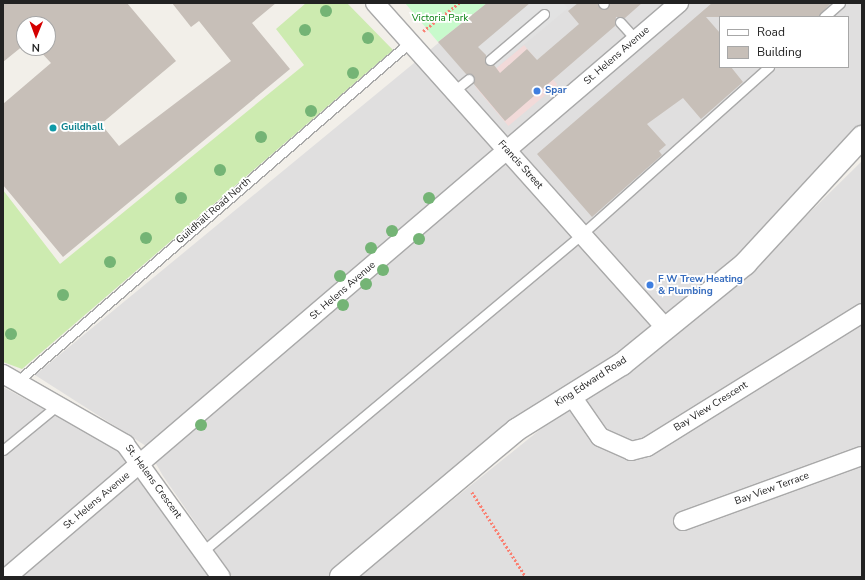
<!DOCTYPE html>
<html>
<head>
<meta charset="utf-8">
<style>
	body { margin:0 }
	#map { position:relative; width:865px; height:580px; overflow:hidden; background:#f2efe9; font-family:"Nunito Sans",sans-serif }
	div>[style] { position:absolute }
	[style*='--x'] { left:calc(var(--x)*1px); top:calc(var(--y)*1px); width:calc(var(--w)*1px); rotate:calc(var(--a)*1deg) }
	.residential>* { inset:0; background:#e0dfdf }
	.commercial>* { inset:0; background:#f2dad9; transform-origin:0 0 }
	.grass>* { inset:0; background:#cdebb0 }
	.park>* { inset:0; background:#c8facc }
	.parking>* { inset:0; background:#e2e2e2 }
	.building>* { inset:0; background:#c7bfb8 }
	.path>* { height:2.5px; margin-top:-1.25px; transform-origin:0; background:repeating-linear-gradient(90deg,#fa8072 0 2px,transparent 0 4px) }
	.roads { filter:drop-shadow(1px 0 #a9a9a9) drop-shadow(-1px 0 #a9a9a9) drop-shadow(0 1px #a9a9a9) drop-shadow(0 -1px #a9a9a9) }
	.service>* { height:9px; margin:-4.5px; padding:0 4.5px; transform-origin:4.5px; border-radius:4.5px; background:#fff }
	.minor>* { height:18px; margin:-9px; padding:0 9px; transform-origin:9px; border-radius:9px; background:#fff }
	.tertiary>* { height:22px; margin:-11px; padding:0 11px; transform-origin:11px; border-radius:11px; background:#fff }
	.trees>* { width:12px; height:12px; margin:-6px; border-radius:50%; background:#74b475 }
	.dots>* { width:11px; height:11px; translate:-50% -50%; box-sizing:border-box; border:2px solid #fff; border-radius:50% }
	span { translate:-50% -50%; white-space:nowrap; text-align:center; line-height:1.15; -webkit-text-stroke:3.5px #fff; paint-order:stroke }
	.park-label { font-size:10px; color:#0c8416 }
	.street-label { font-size:10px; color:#222 }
	.shop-label { font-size:10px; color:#366cbe; font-weight:700 }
	.left { translate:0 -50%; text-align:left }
	.culture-label { font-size:10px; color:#0d838f; font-weight:700 }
	.frame { position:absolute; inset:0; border:4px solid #222; pointer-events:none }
	.legend { position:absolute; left:719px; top:16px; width:130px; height:52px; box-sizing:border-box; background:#fff; border:1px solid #a7a7a7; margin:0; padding:5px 7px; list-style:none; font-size:12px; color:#222 }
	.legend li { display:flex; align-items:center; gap:8px; height:20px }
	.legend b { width:20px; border:1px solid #a7a7a7 }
	.north { position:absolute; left:16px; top:16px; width:40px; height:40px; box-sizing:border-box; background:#fff; border:1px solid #a7a7a7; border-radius:50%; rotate:181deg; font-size:11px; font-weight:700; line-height:16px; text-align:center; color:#222 }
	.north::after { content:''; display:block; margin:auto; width:14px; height:18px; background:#d40000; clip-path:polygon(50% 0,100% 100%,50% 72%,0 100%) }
</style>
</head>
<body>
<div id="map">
	<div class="residential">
		<i style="clip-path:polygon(evenodd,487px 3px,862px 3px,862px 128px,777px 219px,675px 313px,648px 335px,522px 414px,328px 577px,233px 577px,163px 476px,146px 446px,35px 375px,487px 3px,720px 17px,848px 17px,848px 67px,720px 67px,720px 17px)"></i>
		<i style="clip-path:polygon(862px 161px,862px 577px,357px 577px,542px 428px,634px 370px,732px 289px)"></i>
		<i style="clip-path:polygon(3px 387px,120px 450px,209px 577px,3px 577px)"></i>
	</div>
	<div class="commercial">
		<i style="left:524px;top:45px;width:52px;height:64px;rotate:50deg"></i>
	</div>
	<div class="grass">
		<i style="clip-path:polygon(306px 3px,347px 3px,393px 50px,22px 369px,3px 362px,3px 190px,60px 264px,304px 65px,276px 29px)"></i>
	</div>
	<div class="park">
		<i style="clip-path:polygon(405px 3px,487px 3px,438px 42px)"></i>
	</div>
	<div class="parking">
		<i style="clip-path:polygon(530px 3px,563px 3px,568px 8px,496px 68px,478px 47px)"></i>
	</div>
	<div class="building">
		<i style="clip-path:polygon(3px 3px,127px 3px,176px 61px,101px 124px,119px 146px,231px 61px,199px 21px,191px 27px,172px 3px,276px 3px,252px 23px,290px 69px,63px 257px,3px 185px,3px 104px,51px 63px,37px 48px,48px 48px,48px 24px,24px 24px,24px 45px,3px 62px)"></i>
		<i style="clip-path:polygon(487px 3px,530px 3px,478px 47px,486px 55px,486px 64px,494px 65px,500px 73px,527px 49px,537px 60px,579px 24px,568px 11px,578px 3px,597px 3px,603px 10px,610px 3px,642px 3px,625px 18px,616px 17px,615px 26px,505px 121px,473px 83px,473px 75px,466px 74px,438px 42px)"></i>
		<i style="clip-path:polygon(712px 3px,831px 3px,818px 17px,706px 17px,720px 33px,720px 67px,731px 67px,743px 82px,701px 119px,683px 98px,647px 124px,666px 145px,659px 151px,662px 155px,592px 217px,537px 154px)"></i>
	</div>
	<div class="path">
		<i style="--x:423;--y:31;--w:46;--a:-37.9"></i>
		<i style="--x:472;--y:492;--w:101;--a:57.6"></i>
	</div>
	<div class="roads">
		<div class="service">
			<i style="--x:603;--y:3;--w:1;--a:45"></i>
			<i style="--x:824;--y:17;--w:21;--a:-41"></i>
			<i style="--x:620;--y:22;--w:24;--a:48"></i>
			<i style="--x:490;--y:60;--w:71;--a:-40.4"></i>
			<i style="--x:454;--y:91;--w:19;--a:-39"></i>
			<i style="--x:18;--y:381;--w:518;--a:-40.85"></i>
			<i style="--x:3;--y:450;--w:72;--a:-39.4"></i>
			<i style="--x:203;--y:551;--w:494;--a:-39.9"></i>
			<i style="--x:582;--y:234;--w:251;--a:-41.8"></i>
		</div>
		<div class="minor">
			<i style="--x:375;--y:3;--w:436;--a:48.2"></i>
			<i style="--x:3;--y:374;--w:141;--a:29.8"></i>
			<i style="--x:125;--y:444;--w:164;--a:54.2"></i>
			<i style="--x:571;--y:395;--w:51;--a:55.4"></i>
			<i style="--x:600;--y:437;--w:34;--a:24"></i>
			<i style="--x:631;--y:451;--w:16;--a:-14"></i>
			<i style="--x:647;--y:447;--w:253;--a:-31.9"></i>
			<i style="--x:683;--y:521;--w:190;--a:-20"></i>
			<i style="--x:7;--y:577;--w:884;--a:-40.5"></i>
		</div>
		<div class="tertiary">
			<i style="--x:341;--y:577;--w:229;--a:-40"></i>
			<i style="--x:516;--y:430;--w:125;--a:-31.9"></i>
			<i style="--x:622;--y:364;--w:159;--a:-39.1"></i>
			<i style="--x:745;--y:264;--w:173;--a:-47.3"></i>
		</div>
	</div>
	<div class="trees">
		<i style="left:326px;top:11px"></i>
		<i style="left:305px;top:30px"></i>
		<i style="left:368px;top:38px"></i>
		<i style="left:353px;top:73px"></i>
		<i style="left:311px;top:111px"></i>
		<i style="left:261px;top:137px"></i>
		<i style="left:220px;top:170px"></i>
		<i style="left:181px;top:198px"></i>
		<i style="left:429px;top:198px"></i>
		<i style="left:392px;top:231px"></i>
		<i style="left:146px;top:238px"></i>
		<i style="left:419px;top:239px"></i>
		<i style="left:371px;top:248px"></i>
		<i style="left:110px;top:262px"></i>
		<i style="left:383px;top:270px"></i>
		<i style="left:340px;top:276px"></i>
		<i style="left:366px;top:284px"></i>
		<i style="left:63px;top:295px"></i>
		<i style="left:343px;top:305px"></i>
		<i style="left:11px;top:334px"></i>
		<i style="left:201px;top:425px"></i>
	</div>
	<div class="dots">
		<i style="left:537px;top:91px;background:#3f7fe0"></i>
		<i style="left:53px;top:128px;background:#0f9aa8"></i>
		<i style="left:650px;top:285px;background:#3f7fe0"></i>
	</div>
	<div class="park-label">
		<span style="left:440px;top:19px">Victoria Park</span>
	</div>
	<div class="street-label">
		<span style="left:617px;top:56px;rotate:-41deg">St. Helens Avenue</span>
		<span style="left:520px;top:165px;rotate:48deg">Francis Street</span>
		<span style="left:214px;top:211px;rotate:-41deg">Guildhall Road North</span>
		<span style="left:343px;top:291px;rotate:-41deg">St. Helens Avenue</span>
		<span style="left:591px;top:382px;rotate:-33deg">King Edward Road</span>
		<span style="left:711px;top:407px;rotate:-32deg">Bay View Crescent</span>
		<span style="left:153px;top:482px;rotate:54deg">St. Helens Crescent</span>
		<span style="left:772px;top:489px;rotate:-20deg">Bay View Terrace</span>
		<span style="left:97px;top:501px;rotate:-40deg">St. Helens Avenue</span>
	</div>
	<div class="shop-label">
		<span class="left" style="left:545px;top:91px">Spar</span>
		<span class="left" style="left:658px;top:285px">F W Trew Heating<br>&amp; Plumbing</span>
	</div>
	<div class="culture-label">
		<span class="left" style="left:61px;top:128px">Guildhall</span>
	</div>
	<div class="frame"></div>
	<ul class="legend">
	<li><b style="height:5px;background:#fff"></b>Road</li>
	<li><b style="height:11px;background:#c7bfb8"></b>Building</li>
	</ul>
	<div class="north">N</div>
</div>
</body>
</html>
